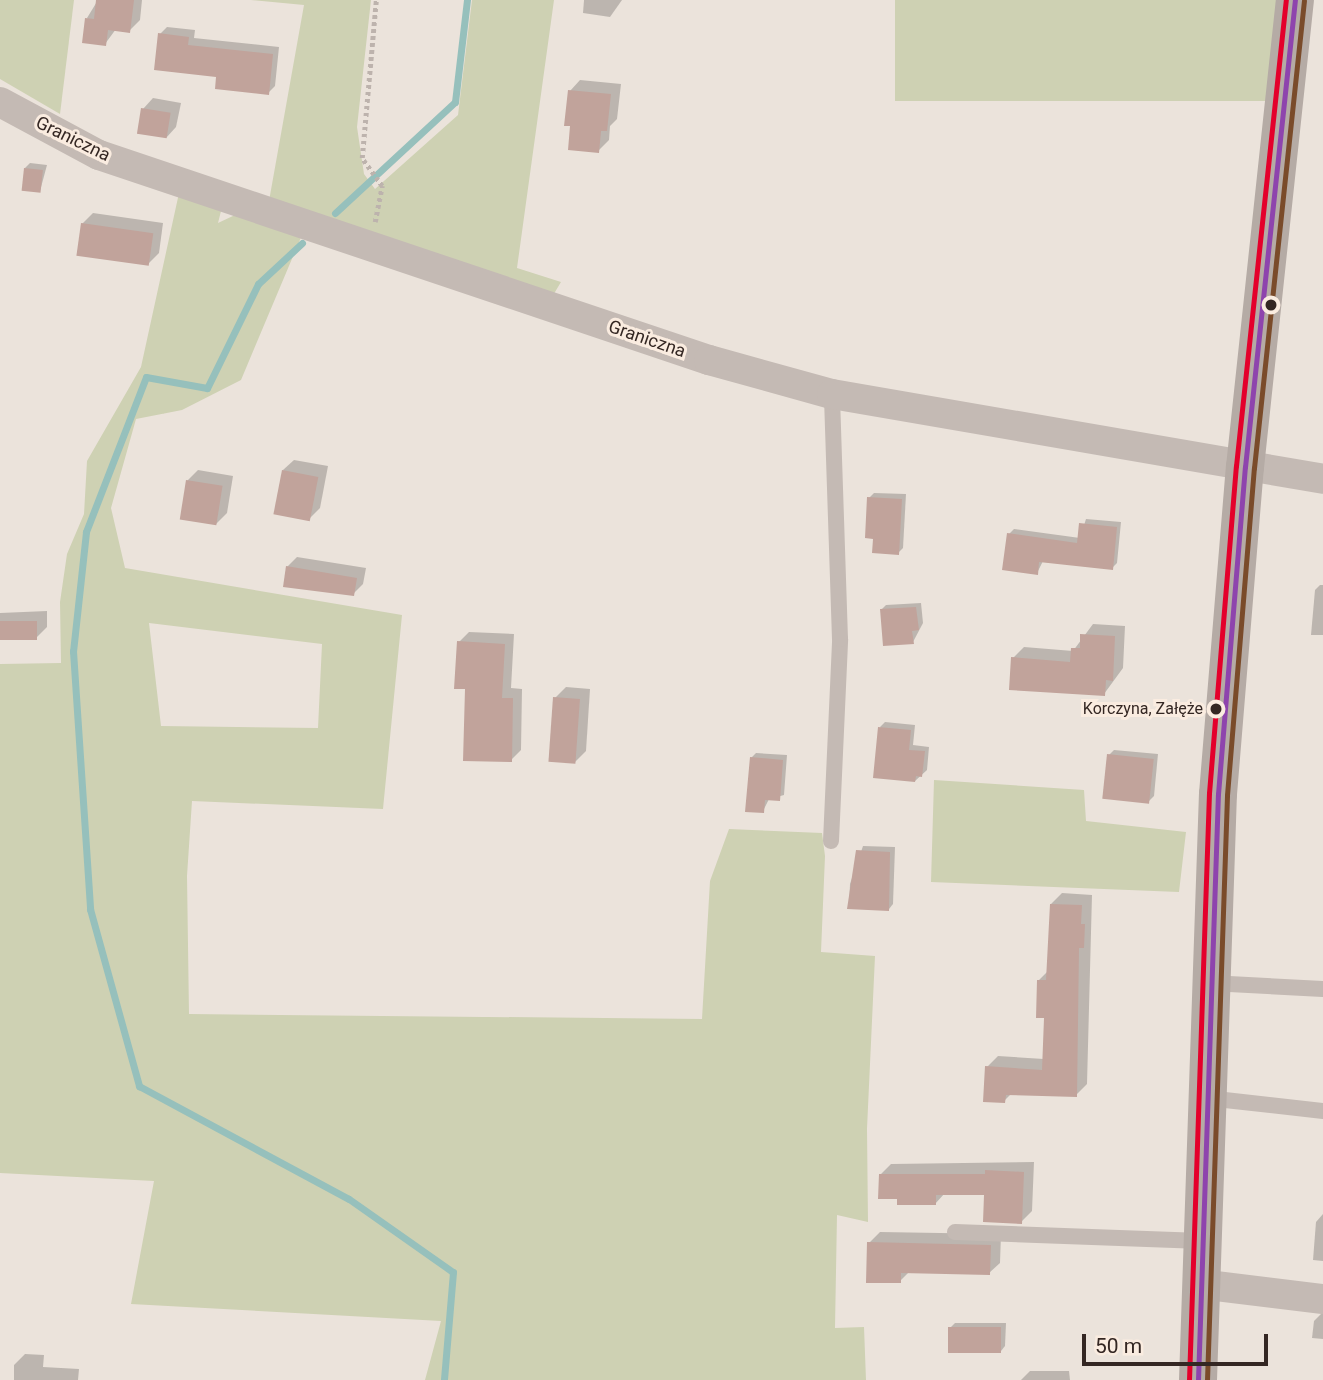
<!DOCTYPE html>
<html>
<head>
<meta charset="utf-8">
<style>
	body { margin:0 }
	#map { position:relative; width:1323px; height:1380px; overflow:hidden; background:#ebe3db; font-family:Roboto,sans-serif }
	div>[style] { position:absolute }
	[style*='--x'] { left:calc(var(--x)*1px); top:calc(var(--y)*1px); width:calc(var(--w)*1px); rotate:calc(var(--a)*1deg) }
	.green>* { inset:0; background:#ced1b3; transform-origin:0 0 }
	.shadow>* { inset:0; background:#0003 }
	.stream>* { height:7px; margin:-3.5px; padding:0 3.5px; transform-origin:3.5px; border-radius:3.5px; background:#96c0bc }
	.building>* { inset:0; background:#c1a39b; transform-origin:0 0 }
	.path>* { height:4.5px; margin-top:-2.25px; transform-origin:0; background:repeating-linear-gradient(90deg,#bdb3ad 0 3.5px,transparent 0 7px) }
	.lane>* { height:16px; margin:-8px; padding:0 8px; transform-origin:8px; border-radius:8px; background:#c4bab4 }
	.street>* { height:30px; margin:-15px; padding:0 15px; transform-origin:15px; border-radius:15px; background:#c4bab4 }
	.secondary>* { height:38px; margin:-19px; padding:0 19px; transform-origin:19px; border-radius:19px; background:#b5aba5 }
	.bus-1>* { height:5px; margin:-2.5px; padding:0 2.5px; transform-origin:2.5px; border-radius:2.5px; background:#8e44ad }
	.bus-2>* { height:5px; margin:-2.5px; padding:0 2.5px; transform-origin:2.5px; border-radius:2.5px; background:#7a4b2a }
	.bus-3>* { height:5px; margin:-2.5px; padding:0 2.5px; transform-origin:2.5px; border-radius:2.5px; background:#e4002b }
	.dots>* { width:19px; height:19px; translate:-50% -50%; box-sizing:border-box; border:4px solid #faece0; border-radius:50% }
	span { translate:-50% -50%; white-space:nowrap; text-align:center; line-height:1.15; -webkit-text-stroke:6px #faece0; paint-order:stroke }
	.bus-label { font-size:16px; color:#342723 }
	.right { translate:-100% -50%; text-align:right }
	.street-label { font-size:18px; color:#342723 }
	.scale { position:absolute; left:1082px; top:1334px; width:186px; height:32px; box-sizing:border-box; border:4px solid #342723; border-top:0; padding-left:9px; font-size:21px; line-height:24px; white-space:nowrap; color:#342723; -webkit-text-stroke:5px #faece0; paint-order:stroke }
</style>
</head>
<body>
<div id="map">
	<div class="green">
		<i style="clip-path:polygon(0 0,74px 0,60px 114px,0 79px)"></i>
		<i style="clip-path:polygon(251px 0,371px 0,357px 127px,364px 174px,375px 189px,458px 115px,472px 0,554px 0,517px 268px,561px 282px,552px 297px,269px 201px,304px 5px)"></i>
		<i style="left:895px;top:0;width:381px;height:101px"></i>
		<i style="clip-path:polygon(evenodd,179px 193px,221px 211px,218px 223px,235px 215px,302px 235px,241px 380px,182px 410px,136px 419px,111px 508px,125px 568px,402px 615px,383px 809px,192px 801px,187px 876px,189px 1014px,702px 1019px,710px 881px,729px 829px,822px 833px,825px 856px,821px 952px,875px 956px,867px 1129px,868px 1222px,837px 1215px,835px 1328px,864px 1327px,866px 1380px,425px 1380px,441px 1321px,131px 1304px,154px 1181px,0 1173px,0 664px,61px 663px,60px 602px,67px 554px,84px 514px,87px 461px,141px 367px,179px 193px,149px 623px,322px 644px,318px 728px,161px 726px,149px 623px)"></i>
		<i style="clip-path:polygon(934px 780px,1084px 790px,1086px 821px,1186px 832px,1179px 892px,931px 882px)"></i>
	</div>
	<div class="shadow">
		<i style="clip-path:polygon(98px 0,142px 0,140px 20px,129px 31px,116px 29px,105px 44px,87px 18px)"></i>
		<i style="clip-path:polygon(584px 0,622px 0,610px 17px,583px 13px)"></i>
		<i style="clip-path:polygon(167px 27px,195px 30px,194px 38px,279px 47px,275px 86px,268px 93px,218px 75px,160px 34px)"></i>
		<i style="clip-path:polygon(580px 80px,621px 84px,617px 119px,610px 126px,609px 140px,598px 151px,572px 125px,570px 91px)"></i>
		<i style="clip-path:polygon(153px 98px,181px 103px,176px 127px,166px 138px,143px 109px)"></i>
		<i style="clip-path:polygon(30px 163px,47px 165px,40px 191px,25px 168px)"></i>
		<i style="clip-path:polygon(93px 213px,163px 223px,159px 253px,148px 264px,82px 224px)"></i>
		<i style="clip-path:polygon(294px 460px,328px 466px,320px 508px,309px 519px,283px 470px)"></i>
		<i style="clip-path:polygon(198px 470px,233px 476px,227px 513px,216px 524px,187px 481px)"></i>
		<i style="clip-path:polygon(874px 493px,906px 494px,903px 548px,898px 553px,875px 537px,869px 498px)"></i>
		<i style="clip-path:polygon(1086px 519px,1121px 522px,1117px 563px,1112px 568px,1043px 561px,1037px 573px,1009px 534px,1014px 529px,1080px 538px)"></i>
		<i style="clip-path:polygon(297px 557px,366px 568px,363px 584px,353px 594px,287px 567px)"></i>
		<i style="clip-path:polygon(1320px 585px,1323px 585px,1323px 635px,1311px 635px,1315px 590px)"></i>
		<i style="clip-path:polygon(921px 603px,923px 623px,913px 642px,881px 610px,886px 605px)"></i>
		<i style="clip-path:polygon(47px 611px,47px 627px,36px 638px,0 640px,0 613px)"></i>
		<i style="clip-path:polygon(1093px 624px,1125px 626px,1123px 668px,1104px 694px,1013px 658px,1024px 647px,1073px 651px)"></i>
		<i style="clip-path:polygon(469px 632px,514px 634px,511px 688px,522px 689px,521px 750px,511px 760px,467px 688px,459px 642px)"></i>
		<i style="clip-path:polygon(566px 687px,590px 689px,586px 751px,575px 762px,555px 698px)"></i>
		<i style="clip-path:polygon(885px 722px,915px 725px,913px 745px,929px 747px,927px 770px,915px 781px,880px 727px)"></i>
		<i style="clip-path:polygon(1114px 750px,1158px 754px,1154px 796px,1149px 801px,1109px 755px)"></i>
		<i style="clip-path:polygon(756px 753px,787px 755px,784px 795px,769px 799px,763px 811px,751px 758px)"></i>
		<i style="clip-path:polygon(863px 846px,895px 847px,893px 904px,889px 909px,849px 908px,850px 884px)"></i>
		<i style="clip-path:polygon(1062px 893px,1092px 895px,1087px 1084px,1076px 1095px,1012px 1093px,1004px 1101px,987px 1067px,998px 1056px,1044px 1059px,1045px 1017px,1038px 981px,1048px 971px,1051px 904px)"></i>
		<i style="clip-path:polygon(1034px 1162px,1032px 1211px,1021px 1222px,986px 1193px,945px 1193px,935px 1204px,898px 1197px,880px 1175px,891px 1164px)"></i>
		<i style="clip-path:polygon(1323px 1214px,1323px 1261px,1313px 1260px,1316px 1222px)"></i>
		<i style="clip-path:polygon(880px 1232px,1001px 1234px,1000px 1263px,989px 1273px,909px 1272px,900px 1281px,869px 1243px)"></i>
		<i style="clip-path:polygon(1323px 1312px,1323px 1339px,1312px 1338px,1314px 1321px)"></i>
		<i style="clip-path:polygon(955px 1323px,1006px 1323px,1005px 1346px,1001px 1351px,950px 1328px)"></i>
		<i style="clip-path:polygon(25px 1354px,44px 1355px,43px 1367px,79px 1369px,78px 1380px,14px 1380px,14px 1365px)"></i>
		<i style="clip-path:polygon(1030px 1371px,1069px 1371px,1070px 1380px,1021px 1380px)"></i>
	</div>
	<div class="stream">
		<i style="--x:335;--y:213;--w:163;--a:-42.8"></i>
		<i style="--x:455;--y:102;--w:103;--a:-83.3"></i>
		<i style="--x:302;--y:243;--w:60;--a:137"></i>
		<i style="--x:258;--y:284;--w:116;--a:116.1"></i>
		<i style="--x:207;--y:388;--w:62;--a:-169.8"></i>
		<i style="--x:146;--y:377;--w:166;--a:111.2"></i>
		<i style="--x:86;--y:532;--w:120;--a:96.2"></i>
		<i style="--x:73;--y:651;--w:259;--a:86.2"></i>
		<i style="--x:90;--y:909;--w:184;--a:74.5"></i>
		<i style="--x:139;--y:1086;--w:238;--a:28.3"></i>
		<i style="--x:349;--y:1199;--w:127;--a:35.1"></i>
		<i style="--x:453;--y:1272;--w:108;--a:94.8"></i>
	</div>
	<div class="building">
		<i style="clip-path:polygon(96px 0,134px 0,130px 33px,108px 30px,106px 46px,82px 43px,85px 18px,94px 19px)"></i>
		<i style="clip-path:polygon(158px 33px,189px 37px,188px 45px,273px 54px,269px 95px,215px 89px,216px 77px,154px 70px)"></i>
		<i style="clip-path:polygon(568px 90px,611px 94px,607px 131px,601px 131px,599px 153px,568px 150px,570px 126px,564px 126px)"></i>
		<i style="left:141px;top:108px;width:30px;height:26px;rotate:9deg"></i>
		<i style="left:24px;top:168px;width:19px;height:23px;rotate:6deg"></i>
		<i style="left:81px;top:223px;width:73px;height:33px;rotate:8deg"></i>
		<i style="left:282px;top:470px;width:37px;height:45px;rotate:11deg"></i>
		<i style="left:186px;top:480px;width:37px;height:40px;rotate:9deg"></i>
		<i style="clip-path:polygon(867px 497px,902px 499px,899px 555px,872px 553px,873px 539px,865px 538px)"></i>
		<i style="clip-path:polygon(1079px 523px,1117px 527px,1113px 570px,1039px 562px,1038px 575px,1002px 570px,1007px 533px,1077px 543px)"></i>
		<i style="clip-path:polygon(286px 566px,357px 578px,354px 596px,283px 587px)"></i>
		<i style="clip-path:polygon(916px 607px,919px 630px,912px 631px,914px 644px,883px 646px,880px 609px)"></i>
		<i style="left:37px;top:621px;width:19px;height:37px;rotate:90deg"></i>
		<i style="clip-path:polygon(1080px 634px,1115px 636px,1113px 681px,1106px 680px,1105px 696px,1009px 690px,1011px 657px,1070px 662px,1071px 648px,1080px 648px)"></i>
		<i style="clip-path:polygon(457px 641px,505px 644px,502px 698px,513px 698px,512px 762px,463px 761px,465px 689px,454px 689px)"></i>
		<i style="left:553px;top:697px;width:27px;height:65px;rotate:4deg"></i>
		<i style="clip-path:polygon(878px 727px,911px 730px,909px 750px,925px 751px,922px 777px,916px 776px,915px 782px,873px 778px)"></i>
		<i style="left:1107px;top:754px;width:47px;height:45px;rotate:6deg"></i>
		<i style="clip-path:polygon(750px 757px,783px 760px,780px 801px,765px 800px,764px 813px,745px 812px)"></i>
		<i style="clip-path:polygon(856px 850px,890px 852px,889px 911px,847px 909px)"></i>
		<i style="clip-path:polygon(1050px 904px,1082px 905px,1081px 924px,1085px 924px,1084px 948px,1079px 948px,1077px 1097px,1006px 1095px,1005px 1103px,983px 1102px,985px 1066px,1042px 1070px,1044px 1018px,1036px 1018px,1037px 980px,1046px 980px)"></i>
		<i style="clip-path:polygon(985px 1170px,1024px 1172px,1022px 1224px,983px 1222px,984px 1195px,936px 1195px,936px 1205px,897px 1205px,897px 1199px,878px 1199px,879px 1174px,985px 1174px)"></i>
		<i style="clip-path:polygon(867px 1242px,991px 1245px,990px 1275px,901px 1273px,901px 1283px,866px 1283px)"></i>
		<i style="left:948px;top:1327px;width:53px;height:26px"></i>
	</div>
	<div class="path">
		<i style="--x:375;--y:222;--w:37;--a:-79"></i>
		<i style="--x:382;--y:186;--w:34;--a:-126"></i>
		<i style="--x:362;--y:158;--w:159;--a:-84.9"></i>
	</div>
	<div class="lane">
		<i style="--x:831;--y:841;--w:202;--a:-87.4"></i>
		<i style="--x:840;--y:639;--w:245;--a:-91.9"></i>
		<i style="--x:1210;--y:983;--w:113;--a:3"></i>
		<i style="--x:1207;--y:1098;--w:117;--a:6.4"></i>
		<i style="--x:955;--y:1232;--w:247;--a:2.1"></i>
	</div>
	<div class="street">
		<i style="--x:0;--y:102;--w:112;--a:28.2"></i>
		<i style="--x:99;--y:155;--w:644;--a:18.58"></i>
		<i style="--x:709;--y:360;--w:128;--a:15.5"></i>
		<i style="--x:832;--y:394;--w:498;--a:9.8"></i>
		<i style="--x:1200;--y:1284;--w:124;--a:7"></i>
	</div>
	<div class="secondary">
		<i style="--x:1198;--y:1380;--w:586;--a:-88.05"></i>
		<i style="--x:1218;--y:794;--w:328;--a:-85.3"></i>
		<i style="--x:1245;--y:467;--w:470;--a:-83.9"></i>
	</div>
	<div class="bus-1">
		<i style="--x:1198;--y:1380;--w:586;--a:-88.05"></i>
		<i style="--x:1218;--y:794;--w:328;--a:-85.3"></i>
		<i style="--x:1245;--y:467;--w:470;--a:-83.9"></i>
	</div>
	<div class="bus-2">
		<i style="--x:1207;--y:1380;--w:585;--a:-88.04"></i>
		<i style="--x:1227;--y:795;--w:328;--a:-85.3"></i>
		<i style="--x:1254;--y:468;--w:470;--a:-83.9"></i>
	</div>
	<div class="bus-3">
		<i style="--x:1189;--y:1380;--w:587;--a:-88.05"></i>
		<i style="--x:1209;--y:793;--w:328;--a:-85.3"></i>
		<i style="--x:1236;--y:466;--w:469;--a:-83.9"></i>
	</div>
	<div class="dots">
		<i style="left:1271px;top:305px;background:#342723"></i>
		<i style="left:1216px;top:709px;background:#342723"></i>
	</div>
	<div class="bus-label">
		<span class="right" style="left:1203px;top:709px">Korczyna, Załęże</span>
	</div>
	<div class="street-label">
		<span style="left:73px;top:139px;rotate:26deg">Graniczna</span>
		<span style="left:647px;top:339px;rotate:19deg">Graniczna</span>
	</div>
	<div class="scale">50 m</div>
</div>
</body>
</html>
